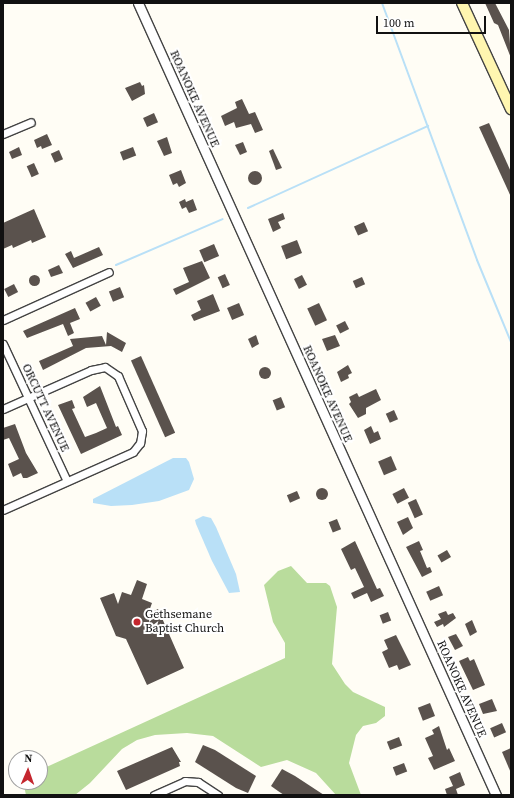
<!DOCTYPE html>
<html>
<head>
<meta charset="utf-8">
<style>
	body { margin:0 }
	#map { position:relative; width:514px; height:798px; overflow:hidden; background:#fffdf5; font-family:"Source Serif 4",serif }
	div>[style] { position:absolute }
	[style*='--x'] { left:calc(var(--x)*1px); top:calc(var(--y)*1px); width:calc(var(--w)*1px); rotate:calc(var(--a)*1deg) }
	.forest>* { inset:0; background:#b9dc9c }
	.water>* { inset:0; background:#b9e0f7 }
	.stream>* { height:2px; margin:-1px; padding:0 1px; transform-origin:1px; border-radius:1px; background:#b9e0f7 }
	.building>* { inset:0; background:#5a524d; transform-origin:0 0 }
	.round { border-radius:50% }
	.roads { filter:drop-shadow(1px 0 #444) drop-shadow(-1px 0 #444) drop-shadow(0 1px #444) drop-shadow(0 -1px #444) }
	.minor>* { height:7px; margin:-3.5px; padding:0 3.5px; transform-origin:3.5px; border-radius:3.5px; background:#fff }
	.tertiary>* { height:9px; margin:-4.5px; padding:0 4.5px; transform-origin:4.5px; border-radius:4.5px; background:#fff }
	.secondary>* { height:10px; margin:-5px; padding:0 5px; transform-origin:5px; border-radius:5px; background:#fff6b0 }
	.dots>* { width:11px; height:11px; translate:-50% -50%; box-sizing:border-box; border:2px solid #fff; border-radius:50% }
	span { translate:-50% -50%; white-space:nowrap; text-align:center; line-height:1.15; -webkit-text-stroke:4px #fff; paint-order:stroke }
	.street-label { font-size:12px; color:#111 }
	.poi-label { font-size:12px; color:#111 }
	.left { translate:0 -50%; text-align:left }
	.frame { position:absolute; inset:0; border:4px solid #111; pointer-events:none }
	.north { position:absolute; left:8px; top:750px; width:40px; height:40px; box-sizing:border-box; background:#fff; border:1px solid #a0a0a0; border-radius:50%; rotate:2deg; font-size:11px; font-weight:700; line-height:16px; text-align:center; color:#111 }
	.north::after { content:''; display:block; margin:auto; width:14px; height:18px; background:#c4262e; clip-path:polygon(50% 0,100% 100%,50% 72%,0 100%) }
	.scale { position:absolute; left:376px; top:16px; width:110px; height:18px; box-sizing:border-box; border:2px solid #111; border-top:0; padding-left:5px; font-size:12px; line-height:14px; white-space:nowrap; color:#111; -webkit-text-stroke:3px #fff; paint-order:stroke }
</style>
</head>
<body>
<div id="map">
	<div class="forest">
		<i style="clip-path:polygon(291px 566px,307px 583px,326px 583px,330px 586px,337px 607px,332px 664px,345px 684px,353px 692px,385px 707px,385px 716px,376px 723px,363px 726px,356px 735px,349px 763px,361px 795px,336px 795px,316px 773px,287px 760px,261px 767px,213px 736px,187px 733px,155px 735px,137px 740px,122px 749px,90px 783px,75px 795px,26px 795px,23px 782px,40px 782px,40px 770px,285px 658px,285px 643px,273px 622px,264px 585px,278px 571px)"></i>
	</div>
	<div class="water">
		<i style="clip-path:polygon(173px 458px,186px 458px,189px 462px,194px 479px,189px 490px,159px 501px,132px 505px,111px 506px,93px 503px,93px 499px)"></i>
		<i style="clip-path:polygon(203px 516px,211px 518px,216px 527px,236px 574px,240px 592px,229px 593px,212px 561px,196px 524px,195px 520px)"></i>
	</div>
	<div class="stream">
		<i style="--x:382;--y:3;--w:274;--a:69.7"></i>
		<i style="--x:477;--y:260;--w:89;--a:67.5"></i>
		<i style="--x:248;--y:208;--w:198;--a:-24.5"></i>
		<i style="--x:116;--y:265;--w:116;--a:-23.3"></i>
	</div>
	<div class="building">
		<i style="clip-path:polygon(485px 3px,495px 3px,509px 30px,511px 58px,498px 25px,494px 23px)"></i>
		<i style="clip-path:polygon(140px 82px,142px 86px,144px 85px,145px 94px,132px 101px,125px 88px)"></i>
		<i style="clip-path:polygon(242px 99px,249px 114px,255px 112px,263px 130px,255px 133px,251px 124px,236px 128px,234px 122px,225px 126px,221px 116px,237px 108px,235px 102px)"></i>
		<i style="left:154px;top:113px;width:10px;height:12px;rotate:66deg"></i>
		<i style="clip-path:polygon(489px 123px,511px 172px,511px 197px,479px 127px)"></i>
		<i style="clip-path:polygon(47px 134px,52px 145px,42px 149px,41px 146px,37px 148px,34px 140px)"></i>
		<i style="clip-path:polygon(167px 137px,172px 153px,164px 156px,157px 141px)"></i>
		<i style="clip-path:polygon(243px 142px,247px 152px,240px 155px,235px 145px)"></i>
		<i style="clip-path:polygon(19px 147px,22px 155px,12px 159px,9px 152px)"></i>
		<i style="left:133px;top:147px;width:9px;height:14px;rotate:69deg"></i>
		<i style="clip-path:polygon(273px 149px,282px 168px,276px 170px,269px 151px)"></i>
		<i style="left:59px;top:150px;width:10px;height:9px;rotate:66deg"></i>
		<i style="left:34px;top:163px;width:12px;height:8px;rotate:66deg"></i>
		<i style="clip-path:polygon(181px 170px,186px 183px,179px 187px,177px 183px,173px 185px,169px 175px)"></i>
		<i class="round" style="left:248px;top:171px;width:14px;height:14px"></i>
		<i style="clip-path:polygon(185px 199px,186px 202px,193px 199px,197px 210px,189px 213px,186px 207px,182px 209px,179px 202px)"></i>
		<i style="clip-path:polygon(34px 209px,46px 237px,32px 243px,31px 240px,13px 248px,12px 245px,3px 249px,3px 223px)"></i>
		<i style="clip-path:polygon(283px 213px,285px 219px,278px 222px,281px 228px,273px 232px,268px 219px)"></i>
		<i style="left:364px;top:222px;width:10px;height:11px;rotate:66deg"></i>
		<i style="left:297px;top:240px;width:14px;height:17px;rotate:69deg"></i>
		<i style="left:214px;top:244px;width:13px;height:16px;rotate:67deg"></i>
		<i style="clip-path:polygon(99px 247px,103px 255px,73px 268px,65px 254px,71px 251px,74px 258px)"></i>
		<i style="clip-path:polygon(202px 261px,210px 278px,176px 295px,173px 289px,189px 282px,183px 268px)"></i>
		<i style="clip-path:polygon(59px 265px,63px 273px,51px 277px,48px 270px)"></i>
		<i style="left:225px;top:274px;width:12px;height:8px;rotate:66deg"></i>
		<i class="round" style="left:28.5px;top:274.5px;width:11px;height:11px"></i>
		<i style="left:302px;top:275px;width:11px;height:9px;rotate:63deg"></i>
		<i style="left:362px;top:277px;width:8px;height:10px;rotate:67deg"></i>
		<i style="left:14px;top:284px;width:9px;height:11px;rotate:63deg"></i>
		<i style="left:120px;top:287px;width:11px;height:12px;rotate:68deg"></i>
		<i style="clip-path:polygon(213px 294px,220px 311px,194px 321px,191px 315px,201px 310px,197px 301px)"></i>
		<i style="left:96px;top:297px;width:10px;height:12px;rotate:61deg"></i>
		<i style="left:239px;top:303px;width:13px;height:13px;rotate:67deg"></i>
		<i style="left:319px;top:303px;width:19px;height:13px;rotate:65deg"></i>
		<i style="clip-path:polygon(75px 308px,80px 319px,70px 323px,74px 333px,68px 336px,63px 324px,27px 338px,23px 331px)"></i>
		<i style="left:345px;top:321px;width:9px;height:10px;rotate:63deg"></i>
		<i style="clip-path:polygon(107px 332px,126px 343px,122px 352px,111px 346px,86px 348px,43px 370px,39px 361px,73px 346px,70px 339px,102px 336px,106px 345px)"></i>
		<i style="clip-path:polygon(256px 335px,259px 344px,252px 348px,248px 339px)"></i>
		<i style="clip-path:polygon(335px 335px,340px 346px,327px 351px,322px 339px)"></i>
		<i style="left:141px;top:356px;width:84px;height:11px;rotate:66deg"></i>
		<i style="clip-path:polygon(348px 365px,352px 373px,348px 375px,349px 378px,341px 382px,337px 372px)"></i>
		<i class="round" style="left:259px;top:367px;width:12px;height:12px"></i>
		<i style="clip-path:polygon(100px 386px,116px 427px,118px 426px,122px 435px,81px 454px,58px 405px,72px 400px,75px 408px,72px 409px,85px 437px,96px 433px,107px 428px,96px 403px,87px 407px,83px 397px)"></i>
		<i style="clip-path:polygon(376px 389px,381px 400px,366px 408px,366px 414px,358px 418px,349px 404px,351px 402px,349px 397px,357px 393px,359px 397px)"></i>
		<i style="left:281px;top:397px;width:11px;height:9px;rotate:68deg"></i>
		<i style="left:394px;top:410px;width:10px;height:9px;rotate:66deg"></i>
		<i style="clip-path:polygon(15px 424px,26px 453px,38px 473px,27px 478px,23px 478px,21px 473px,13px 477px,8px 464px,19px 459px,9px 438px,3px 440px,3px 428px)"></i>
		<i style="clip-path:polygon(371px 426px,374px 433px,378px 431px,381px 439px,370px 444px,364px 430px)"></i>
		<i style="left:391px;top:456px;width:15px;height:14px;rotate:67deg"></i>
		<i class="round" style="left:316px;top:488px;width:12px;height:12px"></i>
		<i style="left:404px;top:488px;width:11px;height:13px;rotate:63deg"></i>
		<i style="left:297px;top:491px;width:8px;height:11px;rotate:67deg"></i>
		<i style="left:416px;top:499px;width:17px;height:9px;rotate:66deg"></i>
		<i style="clip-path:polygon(408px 517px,413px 528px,403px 535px,397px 522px)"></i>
		<i style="left:337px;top:519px;width:11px;height:9px;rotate:68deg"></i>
		<i style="clip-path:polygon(355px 541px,377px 589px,380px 588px,384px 596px,371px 602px,367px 593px,354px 599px,351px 593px,364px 587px,355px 568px,351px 570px,341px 549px)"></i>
		<i style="clip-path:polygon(419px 541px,423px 550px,420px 551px,427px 568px,430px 567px,432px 572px,422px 577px,406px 547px)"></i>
		<i style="left:447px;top:550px;width:8px;height:11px;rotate:60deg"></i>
		<i style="clip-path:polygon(137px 580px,147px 584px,142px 599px,152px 603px,148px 614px,158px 609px,184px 668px,147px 685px,126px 639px,116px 636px,100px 598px,114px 593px,118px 604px,122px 592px,131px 595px)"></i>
		<i style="left:439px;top:586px;width:10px;height:14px;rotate:66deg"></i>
		<i style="clip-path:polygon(446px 611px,448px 615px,453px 613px,456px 618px,444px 627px,443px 624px,437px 627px,434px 622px,441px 619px,438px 614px)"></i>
		<i style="left:388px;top:612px;width:9px;height:9px;rotate:69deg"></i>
		<i style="clip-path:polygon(472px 620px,477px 632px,470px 636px,465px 624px)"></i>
		<i style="clip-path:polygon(456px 634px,463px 646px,455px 650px,448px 637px)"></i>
		<i style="clip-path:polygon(396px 635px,411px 665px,399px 670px,397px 665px,389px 668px,382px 652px,388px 649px,384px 640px)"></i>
		<i style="clip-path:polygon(468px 657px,470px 661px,474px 659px,485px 685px,473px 690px,459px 661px)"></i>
		<i style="clip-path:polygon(492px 699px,497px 711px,483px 714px,479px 704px)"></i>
		<i style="left:430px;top:703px;width:14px;height:13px;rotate:69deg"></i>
		<i style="left:502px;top:723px;width:10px;height:13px;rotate:66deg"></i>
		<i style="clip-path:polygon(439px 726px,447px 750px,449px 748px,455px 761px,434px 770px,428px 758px,433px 756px,425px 738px,434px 734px,432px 730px)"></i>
		<i style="left:399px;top:737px;width:9px;height:13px;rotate:69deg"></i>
		<i style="clip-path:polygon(203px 745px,215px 750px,256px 776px,248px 793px,236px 788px,195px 762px)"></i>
		<i style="clip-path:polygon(172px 747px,181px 762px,179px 762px,180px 766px,126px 790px,117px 771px)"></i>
		<i style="clip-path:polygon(511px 748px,511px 773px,502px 752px)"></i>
		<i style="left:404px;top:763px;width:9px;height:12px;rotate:69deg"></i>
		<i style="clip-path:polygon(282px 769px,295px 776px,324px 795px,284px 795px,278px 791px,271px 786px)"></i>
		<i style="clip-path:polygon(460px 772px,465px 785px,456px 789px,458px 795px,447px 795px,445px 789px,453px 786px,449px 777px)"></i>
	</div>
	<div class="roads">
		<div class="minor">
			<i style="--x:3;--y:134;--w:30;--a:-23"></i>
			<i style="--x:3;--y:320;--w:116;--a:-24.4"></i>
			<i style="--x:3;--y:344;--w:151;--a:65"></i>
			<i style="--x:3;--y:409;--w:96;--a:-23.9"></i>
			<i style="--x:91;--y:370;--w:14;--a:-12"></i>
			<i style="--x:105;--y:367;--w:16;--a:35"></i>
			<i style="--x:118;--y:376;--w:60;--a:66.4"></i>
			<i style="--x:142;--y:431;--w:12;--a:99"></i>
			<i style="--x:140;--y:443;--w:11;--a:128"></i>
			<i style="--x:133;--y:452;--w:142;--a:156"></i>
			<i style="--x:154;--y:795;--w:34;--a:-24"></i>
			<i style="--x:185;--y:781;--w:13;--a:4"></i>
			<i style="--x:198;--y:782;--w:24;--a:33"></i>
		</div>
		<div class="tertiary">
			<i style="--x:138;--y:3;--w:869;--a:65.68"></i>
		</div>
		<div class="secondary">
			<i style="--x:462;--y:3;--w:117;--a:65.2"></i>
		</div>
	</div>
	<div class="dots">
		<i style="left:137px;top:622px;background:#c4262e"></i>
	</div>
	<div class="street-label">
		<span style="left:194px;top:99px;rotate:66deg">ROANOKE AVENUE</span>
		<span style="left:327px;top:394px;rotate:66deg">ROANOKE AVENUE</span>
		<span style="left:45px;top:408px;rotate:65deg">ORCUTT AVENUE</span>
		<span style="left:461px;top:689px;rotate:66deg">ROANOKE AVENUE</span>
	</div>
	<div class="poi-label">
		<span class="left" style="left:145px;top:622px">Gethsemane<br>Baptist Church</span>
	</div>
	<div class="frame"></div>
	<div class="north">N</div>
	<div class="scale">100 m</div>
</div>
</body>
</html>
